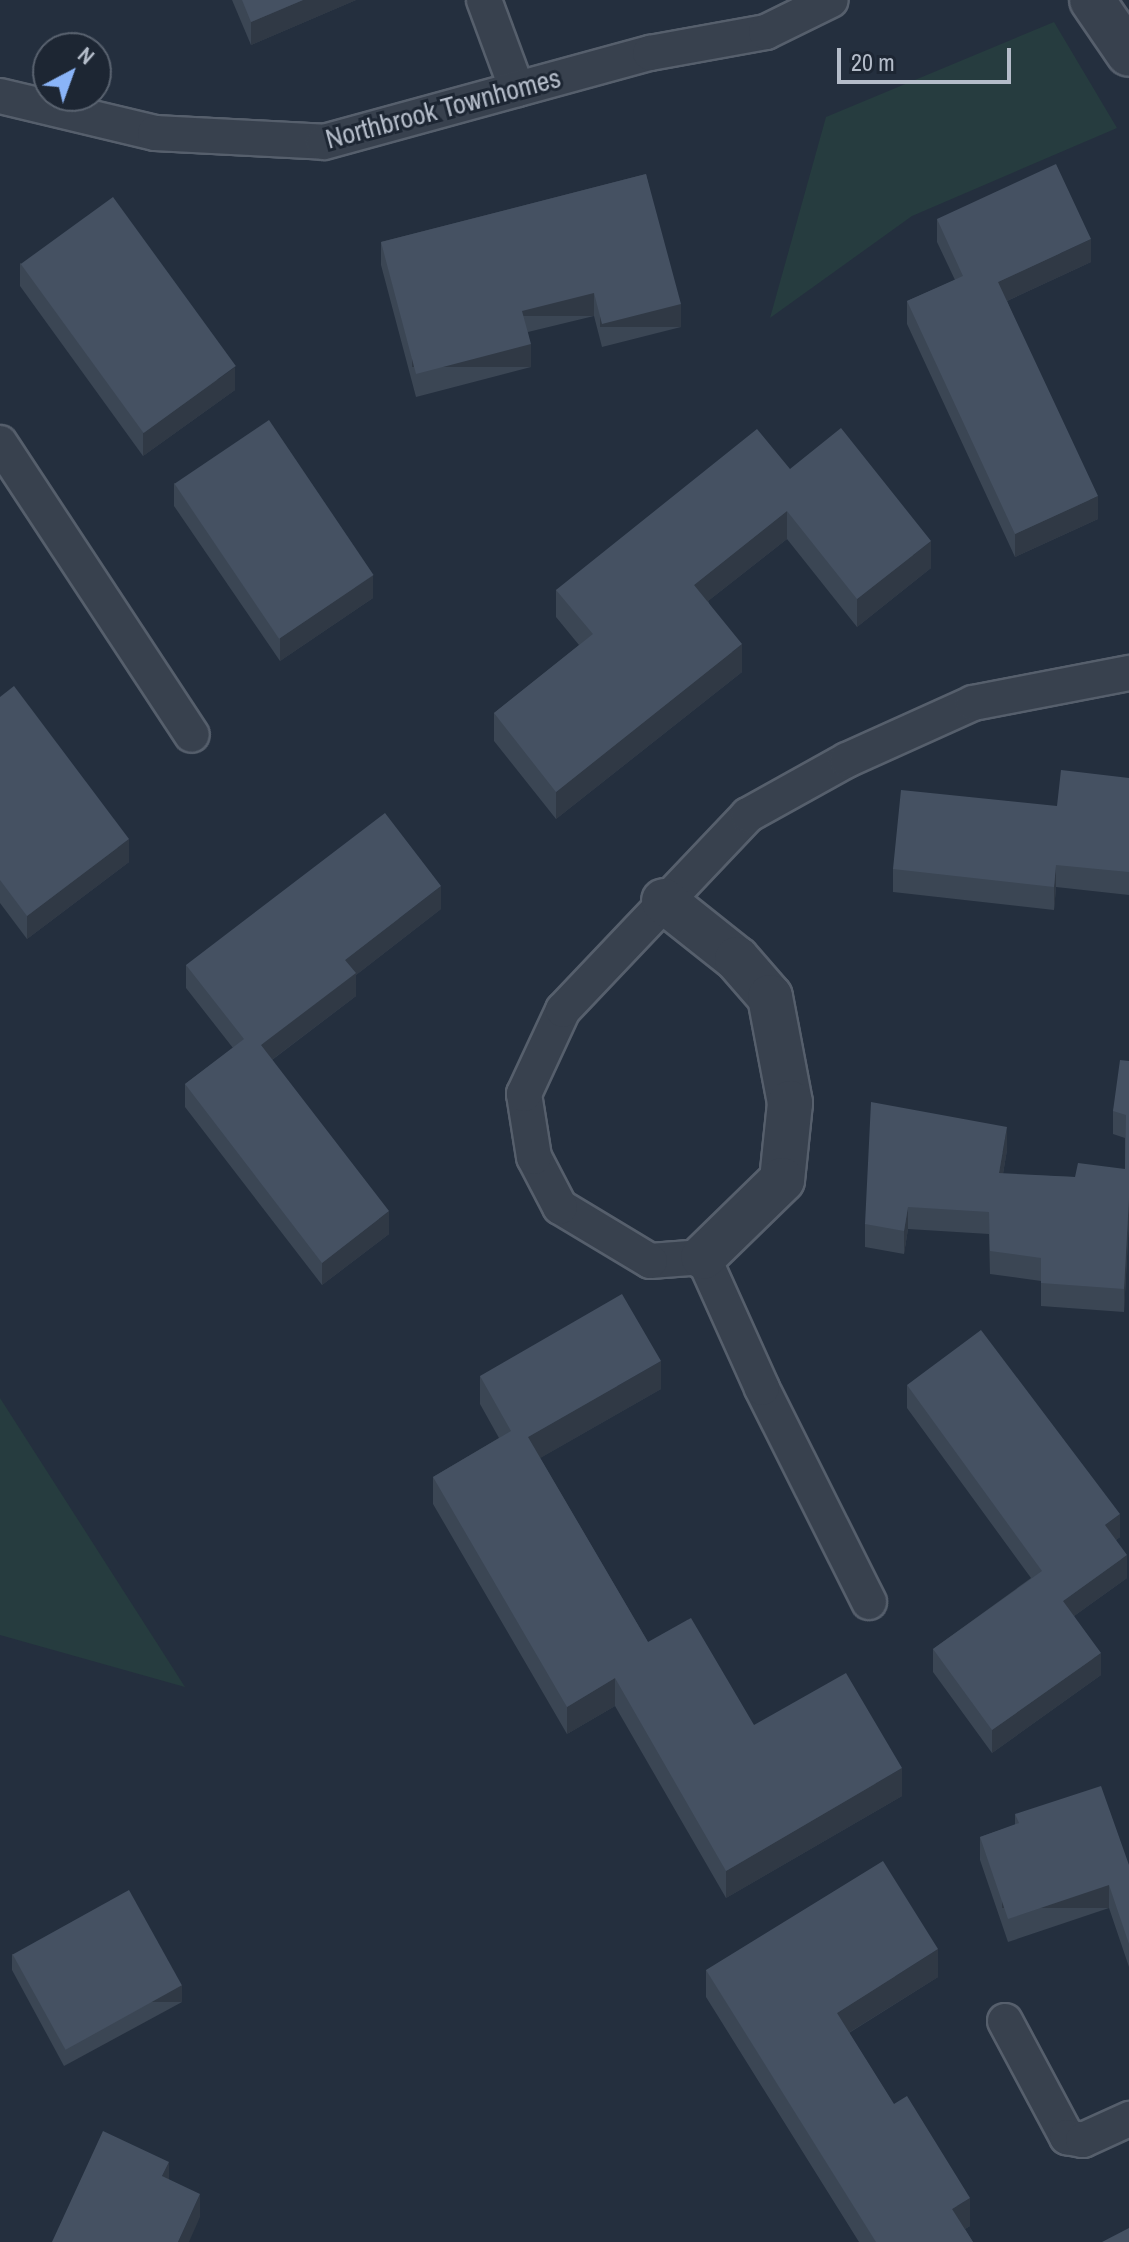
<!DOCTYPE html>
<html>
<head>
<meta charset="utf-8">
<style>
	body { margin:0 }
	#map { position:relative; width:1129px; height:2242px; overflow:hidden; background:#242f3e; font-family:"Archivo Narrow",sans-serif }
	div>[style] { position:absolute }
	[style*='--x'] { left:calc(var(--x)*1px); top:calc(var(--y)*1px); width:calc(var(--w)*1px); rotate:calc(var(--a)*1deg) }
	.green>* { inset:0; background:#263c3f }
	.roads { filter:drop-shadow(2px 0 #565f6c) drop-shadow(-2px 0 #565f6c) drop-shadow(0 2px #565f6c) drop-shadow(0 -2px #565f6c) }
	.service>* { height:34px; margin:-17px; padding:0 17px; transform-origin:17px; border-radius:17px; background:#38414e }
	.minor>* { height:44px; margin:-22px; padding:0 22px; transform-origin:22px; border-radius:22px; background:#38414e }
	.wall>* { inset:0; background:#3b4654 }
	.shaded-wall>* { inset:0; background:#303945; transform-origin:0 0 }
	.building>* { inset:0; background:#455162; transform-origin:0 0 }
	span { translate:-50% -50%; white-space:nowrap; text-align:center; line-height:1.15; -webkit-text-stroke:6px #1d2633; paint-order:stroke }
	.street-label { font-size:28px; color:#b4bcc9 }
	.north { position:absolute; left:32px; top:32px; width:80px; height:80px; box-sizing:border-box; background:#1d2633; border:2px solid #59626f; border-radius:50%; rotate:41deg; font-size:22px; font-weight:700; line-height:32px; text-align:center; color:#b4bcc9 }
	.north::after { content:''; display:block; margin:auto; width:28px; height:36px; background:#8ab4f8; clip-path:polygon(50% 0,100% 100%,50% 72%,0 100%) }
	.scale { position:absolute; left:837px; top:48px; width:174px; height:36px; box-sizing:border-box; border:4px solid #b4bcc9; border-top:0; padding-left:10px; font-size:24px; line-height:28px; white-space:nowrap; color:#b4bcc9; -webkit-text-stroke:6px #1d2633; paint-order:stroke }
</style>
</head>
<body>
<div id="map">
	<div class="green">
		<i style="clip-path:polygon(1054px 22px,1117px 128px,912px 216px,770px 318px,826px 117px)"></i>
		<i style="clip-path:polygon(0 1398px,185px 1687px,0 1635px)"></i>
	</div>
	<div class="roads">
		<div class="service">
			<i style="--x:484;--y:0;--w:95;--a:69.7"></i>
			<i style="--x:0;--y:96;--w:159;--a:13.4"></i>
			<i style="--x:155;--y:133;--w:169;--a:3"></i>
			<i style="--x:324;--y:142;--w:338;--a:-15.3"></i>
			<i style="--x:650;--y:53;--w:118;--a:-10.3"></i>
			<i style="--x:766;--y:32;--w:72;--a:-26.2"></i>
			<i style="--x:0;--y:443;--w:349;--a:56.7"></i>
			<i style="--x:869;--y:1602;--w:239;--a:-116.6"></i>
			<i style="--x:762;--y:1388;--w:144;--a:-114.2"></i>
			<i style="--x:703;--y:1257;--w:53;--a:175.7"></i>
			<i style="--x:650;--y:1261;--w:105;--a:-149"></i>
			<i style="--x:560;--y:1207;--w:56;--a:-117.5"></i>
			<i style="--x:534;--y:1157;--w:64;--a:-99"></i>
			<i style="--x:524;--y:1094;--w:93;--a:-65.1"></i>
			<i style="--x:563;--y:1010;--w:269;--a:-46.5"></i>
			<i style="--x:748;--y:815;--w:113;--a:-29.1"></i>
			<i style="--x:847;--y:760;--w:138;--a:-24.3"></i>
			<i style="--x:973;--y:703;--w:159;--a:-10.9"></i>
			<i style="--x:1005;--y:2021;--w:132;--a:61.9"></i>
			<i style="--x:1067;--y:2137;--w:16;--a:11"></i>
			<i style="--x:1083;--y:2140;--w:51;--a:-24.5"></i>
		</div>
		<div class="minor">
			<i style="--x:1092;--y:0;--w:65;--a:55.6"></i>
			<i style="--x:664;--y:901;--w:93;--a:38.5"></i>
			<i style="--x:737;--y:959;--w:50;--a:49"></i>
			<i style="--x:770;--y:997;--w:108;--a:79.3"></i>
			<i style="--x:790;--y:1103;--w:77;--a:95.9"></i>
			<i style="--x:782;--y:1180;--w:110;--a:135.7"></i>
		</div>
	</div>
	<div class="wall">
		<i style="clip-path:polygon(232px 0,356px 0,251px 45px)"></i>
		<i style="clip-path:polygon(646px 174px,681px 327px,602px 347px,594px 316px,528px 332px,531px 367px,416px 397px,381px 265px,381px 242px)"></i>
		<i style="clip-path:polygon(937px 219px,1091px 262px,1007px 301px,1098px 519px,1015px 557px,907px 324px,907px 301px,955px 280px,937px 242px)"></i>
		<i style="clip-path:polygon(20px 263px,235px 390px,143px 456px,20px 286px)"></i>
		<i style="clip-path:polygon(790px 469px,931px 568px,857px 627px,787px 539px,708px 601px,742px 672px,556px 819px,494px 741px,494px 713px,579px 645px,556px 617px,556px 590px)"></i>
		<i style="clip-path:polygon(174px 483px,373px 598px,280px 661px,174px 506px)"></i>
		<i style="clip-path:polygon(0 697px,129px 862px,27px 939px,0 903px)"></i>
		<i style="clip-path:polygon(1129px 778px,1129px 895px,1056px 887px,1054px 910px,893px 892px,893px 869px)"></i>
		<i style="clip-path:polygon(441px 909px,356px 975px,356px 996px,272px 1060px,389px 1234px,322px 1285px,185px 1107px,185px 1084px,233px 1048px,186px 988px,186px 965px)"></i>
		<i style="clip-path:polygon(1129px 1061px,1129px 1221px,1124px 1312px,1041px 1306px,1041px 1281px,990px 1274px,989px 1234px,908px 1229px,904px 1254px,865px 1247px,865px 1224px,1007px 1150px,1003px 1174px,1075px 1177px,1125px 1169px,1125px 1138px,1113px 1134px,1113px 1111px)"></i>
		<i style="clip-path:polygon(480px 1376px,661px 1389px,540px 1458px,648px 1642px,754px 1725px,902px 1796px,726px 1898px,615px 1706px,567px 1734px,433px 1504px,433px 1477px,499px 1438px,480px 1404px)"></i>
		<i style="clip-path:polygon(907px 1385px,1120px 1537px,1116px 1540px,1127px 1578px,1074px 1616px,1101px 1675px,992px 1753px,933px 1672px,933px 1649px,1031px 1578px,907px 1408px)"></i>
		<i style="clip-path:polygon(1015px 1814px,1129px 1865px,1129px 1967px,1109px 1908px,1008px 1942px,980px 1860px,980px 1837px,1015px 1825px)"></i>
		<i style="clip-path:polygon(12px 1954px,182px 2002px,64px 2066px,12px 1970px)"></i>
		<i style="clip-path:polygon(706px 1970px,938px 1977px,849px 2033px,970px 2226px,965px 2229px,973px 2242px,859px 2242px,706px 1997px)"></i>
	</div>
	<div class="shaded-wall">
		<i style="clip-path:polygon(303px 0,356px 0,251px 45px,251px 22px)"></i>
		<i style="clip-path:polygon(1091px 239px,1091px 262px,998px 305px,998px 282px)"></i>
		<i style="left:594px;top:293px;width:23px;height:74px;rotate:90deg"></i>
		<i style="left:681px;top:304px;width:23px;height:81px;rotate:90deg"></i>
		<i style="left:531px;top:344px;width:23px;height:119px;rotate:90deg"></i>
		<i style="clip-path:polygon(235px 367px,235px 390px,143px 456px,143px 433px)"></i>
		<i style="clip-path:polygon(1098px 496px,1098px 519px,1015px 557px,1015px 534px)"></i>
		<i style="clip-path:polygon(787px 511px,787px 539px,694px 612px,694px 585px)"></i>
		<i style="clip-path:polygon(931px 541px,931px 568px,857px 627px,857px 599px)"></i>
		<i style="clip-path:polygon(373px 575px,373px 598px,280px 661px,280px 638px)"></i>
		<i style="clip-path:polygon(742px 644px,742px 672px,556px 819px,556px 792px)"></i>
		<i style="clip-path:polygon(129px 839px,129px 862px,27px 939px,27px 916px)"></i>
		<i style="clip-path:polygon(1056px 865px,1056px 887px,1054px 910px,1054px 887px)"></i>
		<i style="clip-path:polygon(441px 886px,441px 909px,356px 975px,356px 996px,261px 1068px,261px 1045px,345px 960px)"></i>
		<i style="clip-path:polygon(1007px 1127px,1007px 1150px,999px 1196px,999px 1173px)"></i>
		<i style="clip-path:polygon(1129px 1198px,1129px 1221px,1124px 1312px,1124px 1289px)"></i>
		<i style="clip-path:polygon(908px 1207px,908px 1229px,904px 1254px,904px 1231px)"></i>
		<i style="clip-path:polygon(389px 1211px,389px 1234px,322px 1285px,322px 1263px)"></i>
		<i style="clip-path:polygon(661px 1361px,661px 1389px,528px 1465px,528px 1437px)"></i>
		<i style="clip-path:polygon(1120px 1514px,1120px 1537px,1105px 1548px,1105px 1525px)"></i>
		<i style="clip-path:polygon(1127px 1555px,1127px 1578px,1063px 1624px,1063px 1601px)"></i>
		<i style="clip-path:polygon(1101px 1653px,1101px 1675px,992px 1753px,992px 1730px)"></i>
		<i style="clip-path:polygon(615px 1678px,615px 1706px,567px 1734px,567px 1707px)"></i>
		<i style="clip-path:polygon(902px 1768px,902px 1796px,726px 1898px,726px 1871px)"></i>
		<i style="left:1109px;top:1885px;width:23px;height:107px;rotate:90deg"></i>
		<i style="clip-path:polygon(938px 1949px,938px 1977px,837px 2040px,837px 2013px)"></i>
		<i style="left:182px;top:1985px;width:17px;height:134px;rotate:90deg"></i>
		<i style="clip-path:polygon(169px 2162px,169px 2185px,162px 2176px)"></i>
		<i style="clip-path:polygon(200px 2194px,200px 2217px,189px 2242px,178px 2242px)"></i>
		<i style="clip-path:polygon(970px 2198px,970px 2226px,952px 2236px,952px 2209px)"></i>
	</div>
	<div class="building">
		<i style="clip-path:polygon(242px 0,303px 0,251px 22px)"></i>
		<i style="clip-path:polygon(1056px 164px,1091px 239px,998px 282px,1098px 496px,1015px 534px,907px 301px,963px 276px,937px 219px)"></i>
		<i style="clip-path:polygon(646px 174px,681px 304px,602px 324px,594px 293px,522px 311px,531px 344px,416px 374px,381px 242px)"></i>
		<i style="left:113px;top:197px;width:209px;height:114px;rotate:54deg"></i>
		<i style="left:269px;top:420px;width:187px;height:114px;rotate:56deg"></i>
		<i style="clip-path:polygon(841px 428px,931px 541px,857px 599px,787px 511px,694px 585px,742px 644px,556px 792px,494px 713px,593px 634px,556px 590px,757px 429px,790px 469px)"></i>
		<i style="clip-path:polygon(14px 686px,129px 839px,27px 916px,0 880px,0 697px)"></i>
		<i style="clip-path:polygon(1061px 770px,1129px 778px,1129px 872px,1056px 865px,1054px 887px,893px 869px,901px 790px,1057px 806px)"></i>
		<i style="clip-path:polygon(385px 813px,441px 886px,345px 960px,356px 973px,261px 1045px,389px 1211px,322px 1263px,185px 1084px,244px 1039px,186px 965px)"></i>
		<i style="clip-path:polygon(1120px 1060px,1129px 1061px,1129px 1198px,1124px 1289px,1041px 1283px,1041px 1258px,990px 1251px,989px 1212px,908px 1207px,904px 1231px,865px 1224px,871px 1102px,1007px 1127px,999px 1173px,1075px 1177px,1078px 1163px,1125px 1169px,1126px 1115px,1113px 1111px)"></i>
		<i style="clip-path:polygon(622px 1294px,661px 1361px,528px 1437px,648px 1642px,691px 1618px,754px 1725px,846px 1673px,902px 1768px,726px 1871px,615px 1678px,567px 1707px,433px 1477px,511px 1431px,480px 1376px)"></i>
		<i style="clip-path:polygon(981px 1330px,1120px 1514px,1105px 1525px,1127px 1555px,1063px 1601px,1101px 1653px,992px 1730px,933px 1649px,1042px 1571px,907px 1385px)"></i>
		<i style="clip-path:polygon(1101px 1786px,1129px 1865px,1129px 1944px,1109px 1885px,1008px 1919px,980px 1837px,1019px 1823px,1015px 1814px)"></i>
		<i style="clip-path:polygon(883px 1861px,938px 1949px,837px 2013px,894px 2104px,907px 2096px,970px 2198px,952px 2209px,973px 2242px,876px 2242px,706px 1970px)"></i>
		<i style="left:129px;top:1890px;width:109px;height:133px;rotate:61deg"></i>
		<i style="clip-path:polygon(103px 2131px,169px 2162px,162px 2176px,200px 2194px,178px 2242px,52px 2242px)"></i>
		<i style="clip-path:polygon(1129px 2228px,1129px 2242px,1102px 2242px)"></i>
	</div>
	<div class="street-label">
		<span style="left:443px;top:108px;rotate:-15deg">Northbrook Townhomes</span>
	</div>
	<div class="north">N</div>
	<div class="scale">20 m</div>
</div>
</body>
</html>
